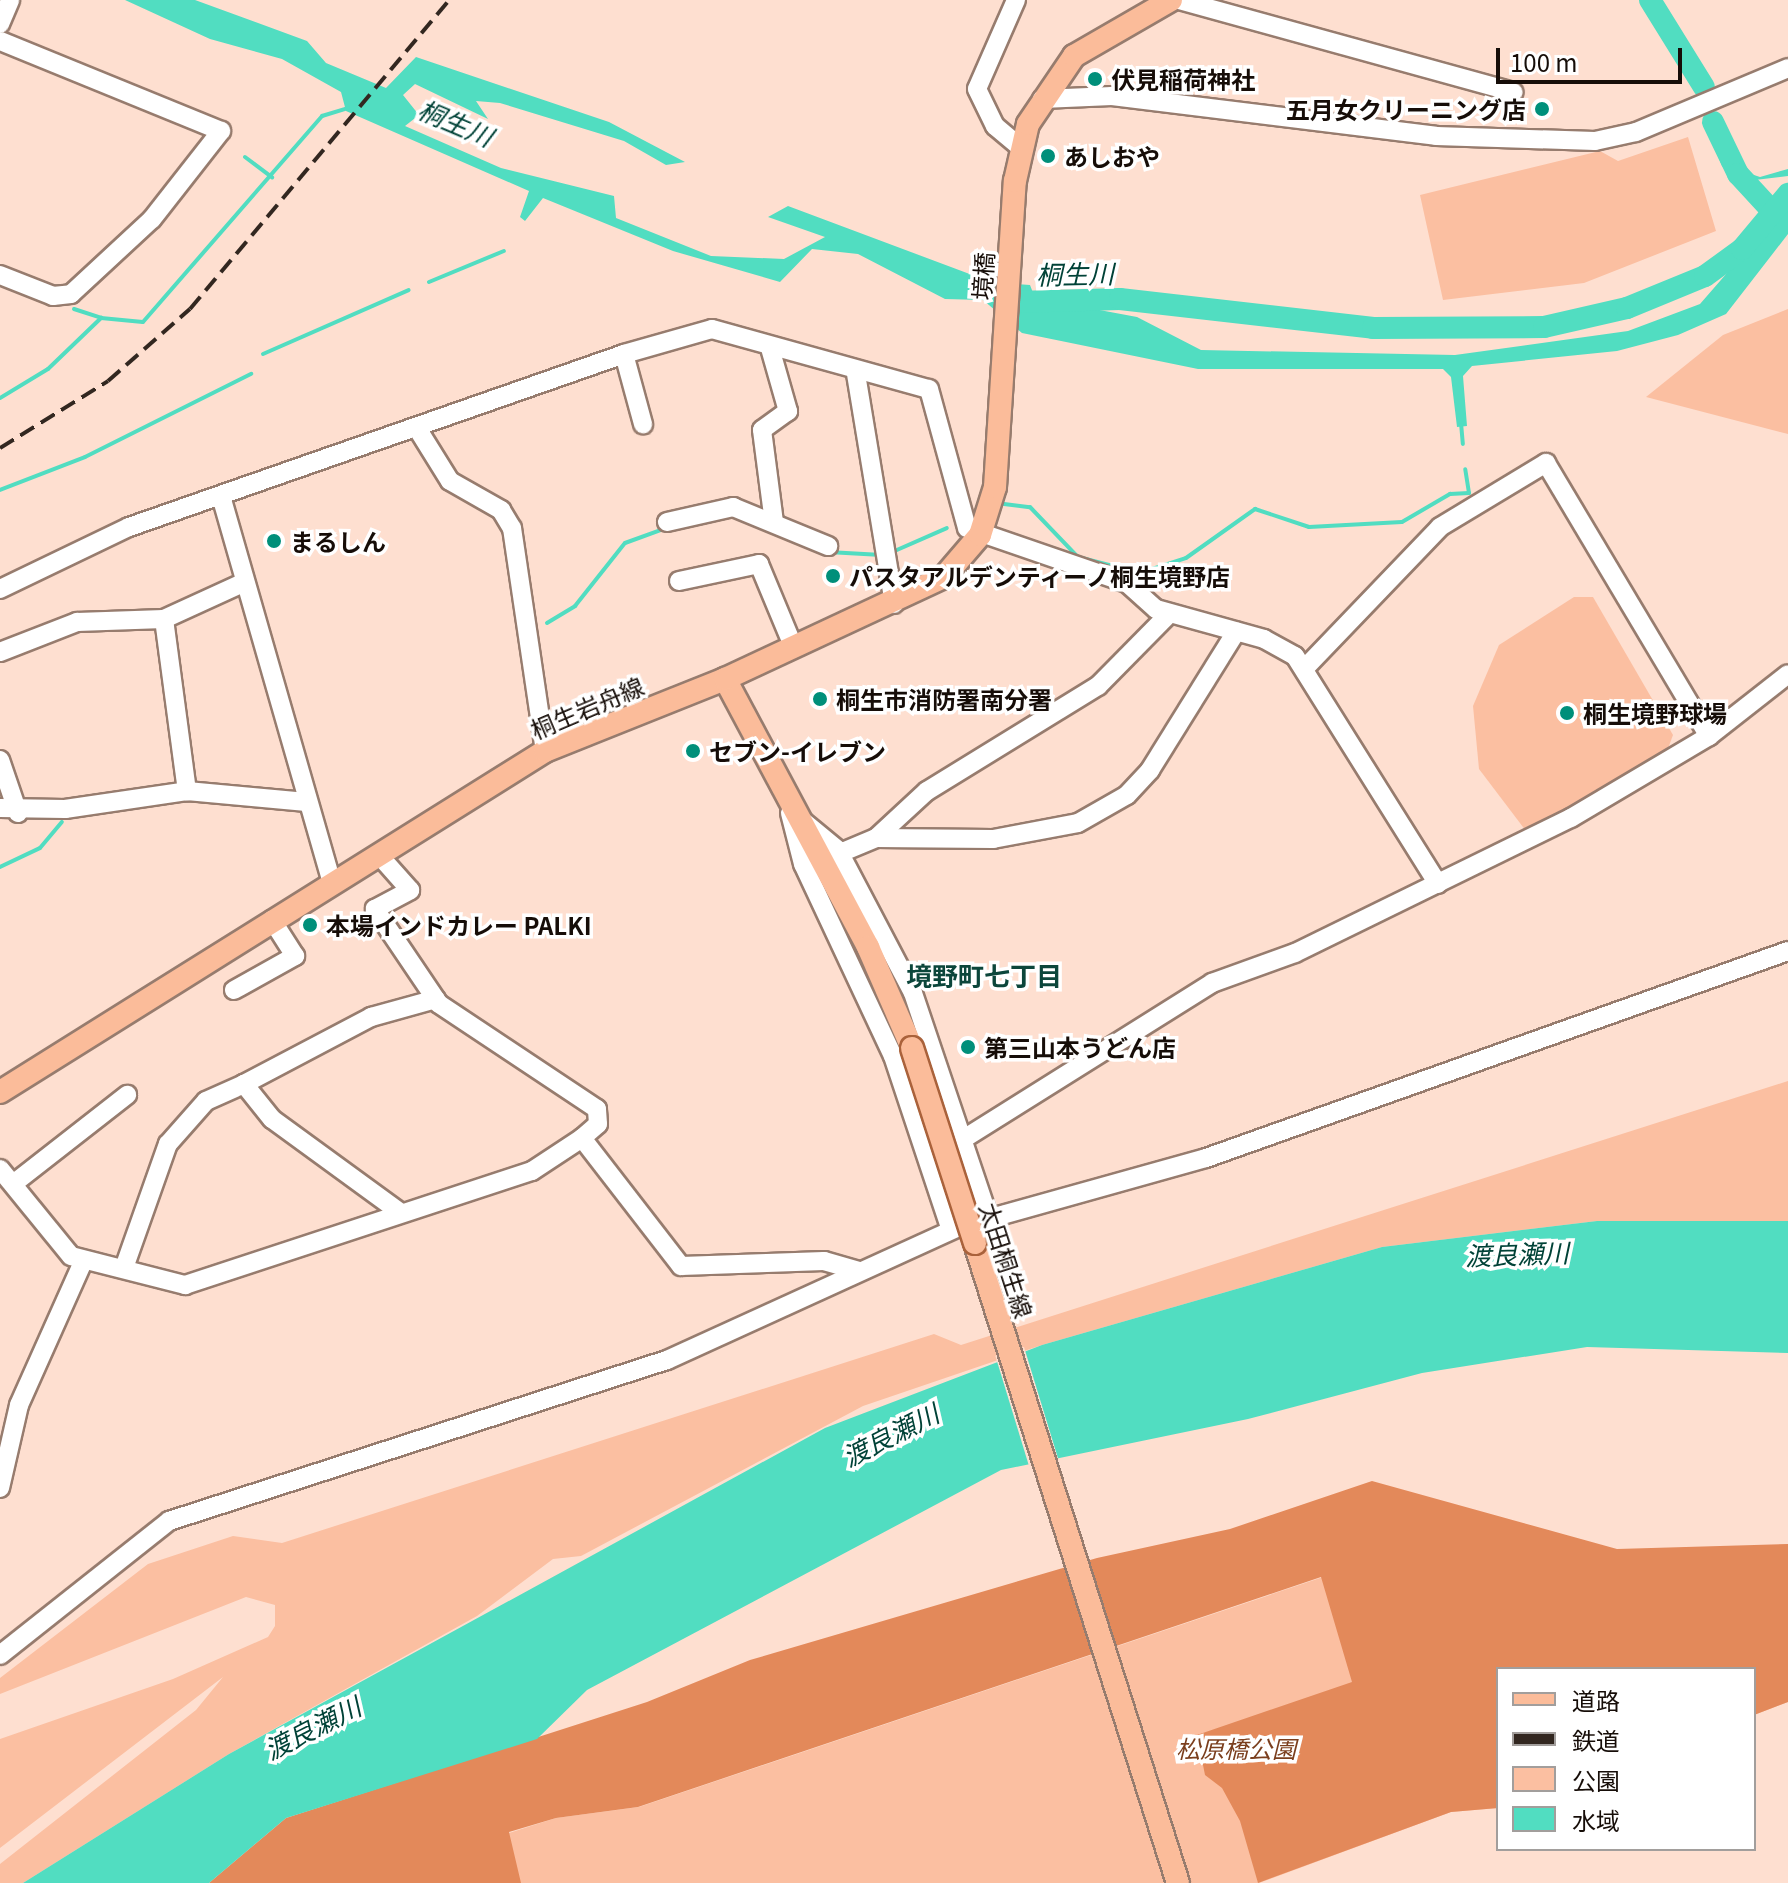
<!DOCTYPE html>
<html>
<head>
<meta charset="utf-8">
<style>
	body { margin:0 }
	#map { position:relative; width:1788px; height:1883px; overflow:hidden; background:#fedfd0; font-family:Georgia,"Noto Sans JP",serif }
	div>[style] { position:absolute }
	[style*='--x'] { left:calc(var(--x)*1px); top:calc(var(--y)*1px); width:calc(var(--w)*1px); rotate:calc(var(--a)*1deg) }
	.green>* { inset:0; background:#fbbfa1 }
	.forest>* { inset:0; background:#e3895a }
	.water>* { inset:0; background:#51ddc1 }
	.pier>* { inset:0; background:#fedfd0; transform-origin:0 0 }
	.stream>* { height:4px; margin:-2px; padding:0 2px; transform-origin:2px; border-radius:2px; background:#51ddc1 }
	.river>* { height:22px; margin:-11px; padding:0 11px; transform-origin:11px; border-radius:11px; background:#51ddc1 }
	.roads { filter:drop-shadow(2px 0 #977c6e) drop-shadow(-2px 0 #977c6e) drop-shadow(0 2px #977c6e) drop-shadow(0 -2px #977c6e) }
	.minor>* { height:18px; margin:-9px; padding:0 9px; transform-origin:9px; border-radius:9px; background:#fff }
	.major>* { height:22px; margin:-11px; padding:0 11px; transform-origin:11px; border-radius:11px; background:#fbbc9a }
	.rail>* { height:4px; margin-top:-2px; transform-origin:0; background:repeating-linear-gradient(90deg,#322720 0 16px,transparent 0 24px) }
	.bridges { filter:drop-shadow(2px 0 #aa623b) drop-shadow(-2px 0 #aa623b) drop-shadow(0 2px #aa623b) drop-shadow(0 -2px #aa623b) }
	.major-bridge>* { height:22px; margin:-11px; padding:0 11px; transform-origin:11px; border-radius:11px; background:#fbbc9a }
	.dots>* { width:22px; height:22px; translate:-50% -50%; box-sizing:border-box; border:4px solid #fff; border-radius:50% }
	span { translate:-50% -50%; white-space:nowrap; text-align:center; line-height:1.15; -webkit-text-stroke:7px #fff; paint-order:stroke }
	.poi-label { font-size:24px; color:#160d08; font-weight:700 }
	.left { translate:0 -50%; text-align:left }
	.right { translate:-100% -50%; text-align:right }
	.street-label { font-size:24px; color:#160d08 }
	.park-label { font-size:24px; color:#7b3f1e; font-style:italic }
	.water-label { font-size:26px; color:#004237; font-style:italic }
	.neighbourhood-label { font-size:26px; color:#0c463b; font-weight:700 }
	.legend { position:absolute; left:1496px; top:1667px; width:260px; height:184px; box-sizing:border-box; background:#fff; border:2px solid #a29e9c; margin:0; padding:10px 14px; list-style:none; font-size:24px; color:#160d08 }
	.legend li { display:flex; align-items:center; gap:16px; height:40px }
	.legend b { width:40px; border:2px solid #a29e9c }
	.scale { position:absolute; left:1496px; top:48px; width:186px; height:36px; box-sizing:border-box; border:4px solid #160d08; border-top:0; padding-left:10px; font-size:24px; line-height:28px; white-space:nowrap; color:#160d08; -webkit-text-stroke:6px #fff; paint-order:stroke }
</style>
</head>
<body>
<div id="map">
	<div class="green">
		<i style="clip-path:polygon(1688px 137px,1716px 231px,1584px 283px,1443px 300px,1420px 195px,1600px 151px,1618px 161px)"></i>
		<i style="clip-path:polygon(1788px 309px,1788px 434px,1646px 397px,1723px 335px)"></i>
		<i style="clip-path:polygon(1574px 597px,1593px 597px,1673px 735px,1666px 754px,1529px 835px,1479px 769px,1473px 706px,1499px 645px)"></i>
		<i style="clip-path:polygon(1788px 1081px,1788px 1221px,1597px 1221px,1382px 1247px,1042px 1345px,863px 1406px,581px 1556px,553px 1559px,477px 1616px,229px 1754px,23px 1883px,0 1883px,0 1864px,196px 1710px,223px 1677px,0 1848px,0 1739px,173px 1679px,268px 1637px,275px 1626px,275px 1605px,246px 1597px,0 1694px,0 1678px,148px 1564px,233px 1536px,282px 1543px,934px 1334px,961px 1345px)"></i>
		<i style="clip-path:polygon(1332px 1574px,1777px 1584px,1788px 1702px,1754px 1715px,1754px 1669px,1498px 1669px,1498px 1808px,1451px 1812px,1259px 1883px,465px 1883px,509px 1833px,556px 1818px,639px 1807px)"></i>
	</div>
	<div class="forest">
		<i style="clip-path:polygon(1372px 1481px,1617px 1549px,1788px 1544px,1788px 1702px,1754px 1715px,1754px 1669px,1498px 1669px,1498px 1808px,1451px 1812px,1258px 1883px,1240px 1821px,1222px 1788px,1205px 1775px,1197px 1735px,1352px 1682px,1321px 1577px,638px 1807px,556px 1818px,509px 1832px,521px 1883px,209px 1883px,286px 1818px,647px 1702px,750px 1660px,1097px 1558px,1230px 1529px)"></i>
	</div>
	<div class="water">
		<i style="clip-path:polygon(125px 0,195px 0,307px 41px,326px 63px,386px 88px,416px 57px,609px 122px,685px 162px,666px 165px,624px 141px,500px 103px,476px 101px,488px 119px,415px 84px,403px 95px,419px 115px,405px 126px,501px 168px,614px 196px,616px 218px,711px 256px,784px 259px,825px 237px,768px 217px,788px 206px,991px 282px,1030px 285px,1035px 298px,1137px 317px,1201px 350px,1455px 355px,1628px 331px,1700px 304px,1788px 203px,1788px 234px,1726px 314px,1678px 335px,1617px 351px,1472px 366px,1463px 376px,1467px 426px,1457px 427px,1451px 377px,1443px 369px,1198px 369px,1022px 333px,983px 300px,945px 299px,858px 254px,812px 249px,780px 282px,673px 251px,543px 198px,525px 221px,520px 217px,529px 191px,346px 111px,341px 92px,282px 59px,210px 39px)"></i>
		<i style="clip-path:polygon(1720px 119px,1739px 170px,1760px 177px,1788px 169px,1788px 176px,1738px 182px,1722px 166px,1705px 124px)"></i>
		<i style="clip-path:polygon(1597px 1221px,1788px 1221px,1788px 1353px,1587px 1347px,1422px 1373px,1248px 1419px,1001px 1470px,587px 1690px,537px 1739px,286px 1818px,209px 1883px,23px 1883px,229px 1754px,825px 1428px,1042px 1345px,1382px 1247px)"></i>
	</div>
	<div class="pier">
		<i style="left:1024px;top:1347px;width:121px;height:30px;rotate:73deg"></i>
	</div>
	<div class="stream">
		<i style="--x:245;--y:157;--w:34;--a:37"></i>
		<i style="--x:429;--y:282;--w:81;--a:-22.5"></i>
		<i style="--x:74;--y:309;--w:28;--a:18"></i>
		<i style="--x:263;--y:354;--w:159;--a:-23.7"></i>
		<i style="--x:0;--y:398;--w:56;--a:-31.1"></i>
		<i style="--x:48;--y:369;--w:74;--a:-43.9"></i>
		<i style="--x:101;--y:318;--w:42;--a:5.4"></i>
		<i style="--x:143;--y:322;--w:273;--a:-49"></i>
		<i style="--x:322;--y:116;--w:27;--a:-17"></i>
		<i style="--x:1461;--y:423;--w:21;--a:85"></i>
		<i style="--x:0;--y:490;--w:91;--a:-21.2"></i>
		<i style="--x:85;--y:457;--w:186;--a:-26.6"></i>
		<i style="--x:1004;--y:504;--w:26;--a:7"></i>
		<i style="--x:1030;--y:507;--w:69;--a:46.2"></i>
		<i style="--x:1078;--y:557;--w:64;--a:14.5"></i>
		<i style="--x:1140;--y:573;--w:48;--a:-18.1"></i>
		<i style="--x:1186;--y:558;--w:85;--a:-35.4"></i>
		<i style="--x:1255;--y:509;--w:57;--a:18.4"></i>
		<i style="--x:1309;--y:527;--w:93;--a:-3.1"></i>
		<i style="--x:1402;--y:522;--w:56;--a:-30.3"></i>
		<i style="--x:1450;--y:494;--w:19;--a:-3"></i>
		<i style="--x:1469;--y:493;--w:24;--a:-99"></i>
		<i style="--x:828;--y:552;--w:54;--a:3.2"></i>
		<i style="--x:890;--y:553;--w:62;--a:-23.7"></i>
		<i style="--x:547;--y:623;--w:33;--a:-31"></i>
		<i style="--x:575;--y:606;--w:80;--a:-51.6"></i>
		<i style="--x:625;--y:543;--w:37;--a:-20"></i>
		<i style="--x:0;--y:867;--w:44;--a:-25.4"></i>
		<i style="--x:40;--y:848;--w:34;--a:-50"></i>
	</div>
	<div class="river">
		<i style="--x:1650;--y:0;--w:102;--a:58.2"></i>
		<i style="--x:1713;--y:122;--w:58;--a:64.3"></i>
		<i style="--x:1738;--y:174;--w:50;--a:47.4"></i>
		<i style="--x:1015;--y:302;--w:105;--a:-1.6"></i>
		<i style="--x:1120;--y:299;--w:255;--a:6.5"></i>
		<i style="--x:1373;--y:328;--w:171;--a:-0.3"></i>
		<i style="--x:1544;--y:327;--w:85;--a:-12.9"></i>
		<i style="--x:1627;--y:308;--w:84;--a:-22.3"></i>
		<i style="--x:1705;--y:276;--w:46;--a:-36.1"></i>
		<i style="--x:1742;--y:249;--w:72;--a:-50.1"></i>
	</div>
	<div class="roads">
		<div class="minor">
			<i style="--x:1016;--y:0;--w:97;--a:113.7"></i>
			<i style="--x:977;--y:89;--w:41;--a:64.1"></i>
			<i style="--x:995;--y:126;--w:34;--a:40"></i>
			<i style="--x:1179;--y:0;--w:347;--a:15.4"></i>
			<i style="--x:0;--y:24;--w:26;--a:-67"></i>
			<i style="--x:1042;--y:99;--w:70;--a:-2.5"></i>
			<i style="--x:1112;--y:96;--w:326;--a:7"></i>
			<i style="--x:1436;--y:136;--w:159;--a:1.8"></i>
			<i style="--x:1595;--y:141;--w:42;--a:-12.4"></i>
			<i style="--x:1636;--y:132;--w:165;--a:-22.8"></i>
			<i style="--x:0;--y:275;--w:57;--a:21.6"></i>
			<i style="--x:53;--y:296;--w:18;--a:-6"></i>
			<i style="--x:71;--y:294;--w:110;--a:-42.8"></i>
			<i style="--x:152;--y:219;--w:112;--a:-51.9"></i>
			<i style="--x:221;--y:131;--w:238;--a:-157.8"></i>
			<i style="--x:770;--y:348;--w:66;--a:74.1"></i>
			<i style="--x:788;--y:411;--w:32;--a:144"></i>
			<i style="--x:762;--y:430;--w:93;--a:82.6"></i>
			<i style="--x:624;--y:354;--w:73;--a:74.8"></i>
			<i style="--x:856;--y:374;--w:233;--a:80.6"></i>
			<i style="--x:417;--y:428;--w:62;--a:58.1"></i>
			<i style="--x:450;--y:481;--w:59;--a:29.6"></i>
			<i style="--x:501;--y:510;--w:21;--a:59"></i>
			<i style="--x:512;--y:528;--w:225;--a:81.6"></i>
			<i style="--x:221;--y:496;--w:403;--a:74"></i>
			<i style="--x:667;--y:522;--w:68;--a:-12.8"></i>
			<i style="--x:733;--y:507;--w:103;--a:22.3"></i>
			<i style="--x:679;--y:581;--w:82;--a:-12"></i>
			<i style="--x:759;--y:564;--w:91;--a:67.4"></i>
			<i style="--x:0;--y:589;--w:143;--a:-25.7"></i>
			<i style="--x:129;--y:527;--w:524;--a:-19.26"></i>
			<i style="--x:624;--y:354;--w:91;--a:-15.9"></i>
			<i style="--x:712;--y:329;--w:225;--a:15.5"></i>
			<i style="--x:929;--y:389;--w:144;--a:74.7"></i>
			<i style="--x:967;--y:528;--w:169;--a:19"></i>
			<i style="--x:1127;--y:583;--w:39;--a:42"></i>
			<i style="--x:1156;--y:609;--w:112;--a:15.5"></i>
			<i style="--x:1264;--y:639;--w:35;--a:29"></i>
			<i style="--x:1295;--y:656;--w:269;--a:57.9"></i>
			<i style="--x:164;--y:619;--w:89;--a:-24.6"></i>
			<i style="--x:0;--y:652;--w:83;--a:-21.3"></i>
			<i style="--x:77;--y:622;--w:87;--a:-2"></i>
			<i style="--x:164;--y:619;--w:174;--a:82.4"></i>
			<i style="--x:1305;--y:668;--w:195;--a:-46.2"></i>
			<i style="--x:1440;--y:527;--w:124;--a:-31.1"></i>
			<i style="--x:1546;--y:463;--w:318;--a:59.2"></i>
			<i style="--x:0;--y:760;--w:56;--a:71.2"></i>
			<i style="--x:0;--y:808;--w:65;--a:0.9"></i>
			<i style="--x:65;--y:809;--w:123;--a:-8.4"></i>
			<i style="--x:187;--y:791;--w:120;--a:5.3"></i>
			<i style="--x:790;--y:813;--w:53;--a:75.7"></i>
			<i style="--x:803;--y:864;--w:212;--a:64.9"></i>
			<i style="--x:893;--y:1056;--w:183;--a:71.6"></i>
			<i style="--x:804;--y:822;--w:44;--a:39.5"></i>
			<i style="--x:838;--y:850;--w:161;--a:62.3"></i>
			<i style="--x:913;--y:993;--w:238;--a:71.4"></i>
			<i style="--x:876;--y:838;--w:69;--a:-42.7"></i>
			<i style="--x:927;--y:791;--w:201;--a:-31.6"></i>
			<i style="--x:1098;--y:686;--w:101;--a:-45.4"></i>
			<i style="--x:821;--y:861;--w:60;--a:-22.7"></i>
			<i style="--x:876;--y:838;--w:117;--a:0.5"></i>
			<i style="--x:993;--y:839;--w:86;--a:-10.7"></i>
			<i style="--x:1078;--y:823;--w:56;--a:-29.7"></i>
			<i style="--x:1127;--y:795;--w:34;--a:-47"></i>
			<i style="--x:1150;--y:770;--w:163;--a:-58.1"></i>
			<i style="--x:234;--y:990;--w:70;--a:-29.1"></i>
			<i style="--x:295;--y:956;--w:43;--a:-122.6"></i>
			<i style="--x:582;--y:1138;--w:162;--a:52.3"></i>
			<i style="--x:681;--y:1266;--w:143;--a:-2"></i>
			<i style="--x:824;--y:1261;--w:37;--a:16"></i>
			<i style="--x:965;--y:1138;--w:292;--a:-32.1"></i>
			<i style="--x:1212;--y:983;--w:88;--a:-19.9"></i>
			<i style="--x:1295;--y:953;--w:307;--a:-26.1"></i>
			<i style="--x:1571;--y:818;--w:161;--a:-30.7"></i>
			<i style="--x:1709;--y:736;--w:100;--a:-38.1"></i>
			<i style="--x:0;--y:1169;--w:112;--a:50.8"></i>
			<i style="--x:71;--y:1256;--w:118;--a:14.3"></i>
			<i style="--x:185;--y:1285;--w:365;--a:-18.2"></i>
			<i style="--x:532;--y:1171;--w:60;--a:-33.4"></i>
			<i style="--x:582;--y:1138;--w:21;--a:-41"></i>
			<i style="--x:598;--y:1124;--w:15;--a:-94"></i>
			<i style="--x:597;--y:1109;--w:190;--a:-146.4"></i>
			<i style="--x:439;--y:1004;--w:115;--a:-124"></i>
			<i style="--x:375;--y:909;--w:40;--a:-28"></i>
			<i style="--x:410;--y:890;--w:48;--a:-131.6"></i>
			<i style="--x:13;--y:1184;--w:145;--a:-38"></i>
			<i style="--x:401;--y:1213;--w:160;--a:-143.9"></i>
			<i style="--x:272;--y:1119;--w:45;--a:-128.7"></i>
			<i style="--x:244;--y:1084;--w:144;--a:-27.8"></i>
			<i style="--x:371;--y:1017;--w:67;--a:-15.5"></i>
			<i style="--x:984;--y:1220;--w:230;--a:-15.6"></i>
			<i style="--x:1206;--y:1158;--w:618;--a:-19.58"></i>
			<i style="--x:124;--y:1268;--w:132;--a:-70.5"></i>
			<i style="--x:168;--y:1144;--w:57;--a:-48.5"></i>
			<i style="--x:206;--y:1101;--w:42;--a:-24.1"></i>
			<i style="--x:0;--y:1488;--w:85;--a:-77.1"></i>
			<i style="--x:19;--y:1405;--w:157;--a:-65.9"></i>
			<i style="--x:0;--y:1655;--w:216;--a:-38.4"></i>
			<i style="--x:169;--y:1521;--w:523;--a:-17.92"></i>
			<i style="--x:667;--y:1360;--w:318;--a:-24.5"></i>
		</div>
		<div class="major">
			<i style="--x:725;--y:679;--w:304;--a:61.9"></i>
			<i style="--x:868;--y:947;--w:110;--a:66.5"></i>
			<i style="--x:0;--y:1092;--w:643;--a:-32.03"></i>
			<i style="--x:545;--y:751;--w:194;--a:-21.8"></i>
			<i style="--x:725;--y:679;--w:242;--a:-25"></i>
			<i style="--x:944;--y:577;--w:55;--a:-49.4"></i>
			<i style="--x:980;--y:535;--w:50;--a:-72.6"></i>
			<i style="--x:995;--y:487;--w:307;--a:-86.3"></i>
			<i style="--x:1015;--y:181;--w:58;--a:-77.2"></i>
			<i style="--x:1028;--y:124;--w:82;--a:-55.9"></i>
			<i style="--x:1074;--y:56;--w:112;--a:-30"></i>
			<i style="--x:975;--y:1243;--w:671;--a:72.4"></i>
		</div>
	</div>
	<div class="rail">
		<i style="--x:0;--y:448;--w:127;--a:-31.8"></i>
		<i style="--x:108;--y:381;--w:109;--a:-41.3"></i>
		<i style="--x:190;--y:309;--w:403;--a:-50"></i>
	</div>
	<div class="bridges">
		<div class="major-bridge">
			<i style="--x:912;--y:1048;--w:205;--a:72.1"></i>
		</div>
	</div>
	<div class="dots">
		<i style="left:1095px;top:79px;background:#008f7a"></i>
		<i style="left:1542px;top:109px;background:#008f7a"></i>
		<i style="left:1048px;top:156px;background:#008f7a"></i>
		<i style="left:274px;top:541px;background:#008f7a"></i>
		<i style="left:833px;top:576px;background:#008f7a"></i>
		<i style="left:820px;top:699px;background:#008f7a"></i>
		<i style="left:1567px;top:713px;background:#008f7a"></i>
		<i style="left:693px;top:751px;background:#008f7a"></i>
		<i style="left:310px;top:925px;background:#008f7a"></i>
		<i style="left:968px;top:1047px;background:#008f7a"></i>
	</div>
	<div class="poi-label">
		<span class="left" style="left:1111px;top:79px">伏見稲荷神社</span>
		<span class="right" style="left:1526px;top:109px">五月女クリーニング店</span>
		<span class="left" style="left:1064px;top:156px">あしおや</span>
		<span class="left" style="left:290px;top:541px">まるしん</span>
		<span class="left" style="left:849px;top:576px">パスタアルデンティーノ桐生境野店</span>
		<span class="left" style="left:836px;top:699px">桐生市消防署南分署</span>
		<span class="left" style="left:1583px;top:713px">桐生境野球場</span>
		<span class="left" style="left:709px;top:751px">セブン-イレブン</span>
		<span class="left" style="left:326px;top:925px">本場インドカレー PALKI</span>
		<span class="left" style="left:984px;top:1047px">第三山本うどん店</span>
	</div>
	<div class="street-label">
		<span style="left:982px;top:276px;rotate:-86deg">境橋</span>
		<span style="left:587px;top:707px;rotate:-23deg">桐生岩舟線</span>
		<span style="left:1007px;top:1260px;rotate:72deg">太田桐生線</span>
	</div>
	<div class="park-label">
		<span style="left:1236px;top:1748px">松原橋公園</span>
	</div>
	<div class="water-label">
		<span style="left:456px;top:122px;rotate:23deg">桐生川</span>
		<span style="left:1075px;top:273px;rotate:-1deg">桐生川</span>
		<span style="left:1517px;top:1253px;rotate:-2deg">渡良瀬川</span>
		<span style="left:890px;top:1434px;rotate:-27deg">渡良瀬川</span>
		<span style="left:312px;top:1727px;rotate:-27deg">渡良瀬川</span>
	</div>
	<div class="neighbourhood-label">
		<span style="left:984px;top:975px">境野町七丁目</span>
	</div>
	<ul class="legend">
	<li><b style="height:10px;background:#fbbc9a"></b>道路</li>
	<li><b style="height:10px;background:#322720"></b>鉄道</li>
	<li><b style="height:22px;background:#fbbfa1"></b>公園</li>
	<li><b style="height:22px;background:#51ddc1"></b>水域</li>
	</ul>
	<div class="scale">100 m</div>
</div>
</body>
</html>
